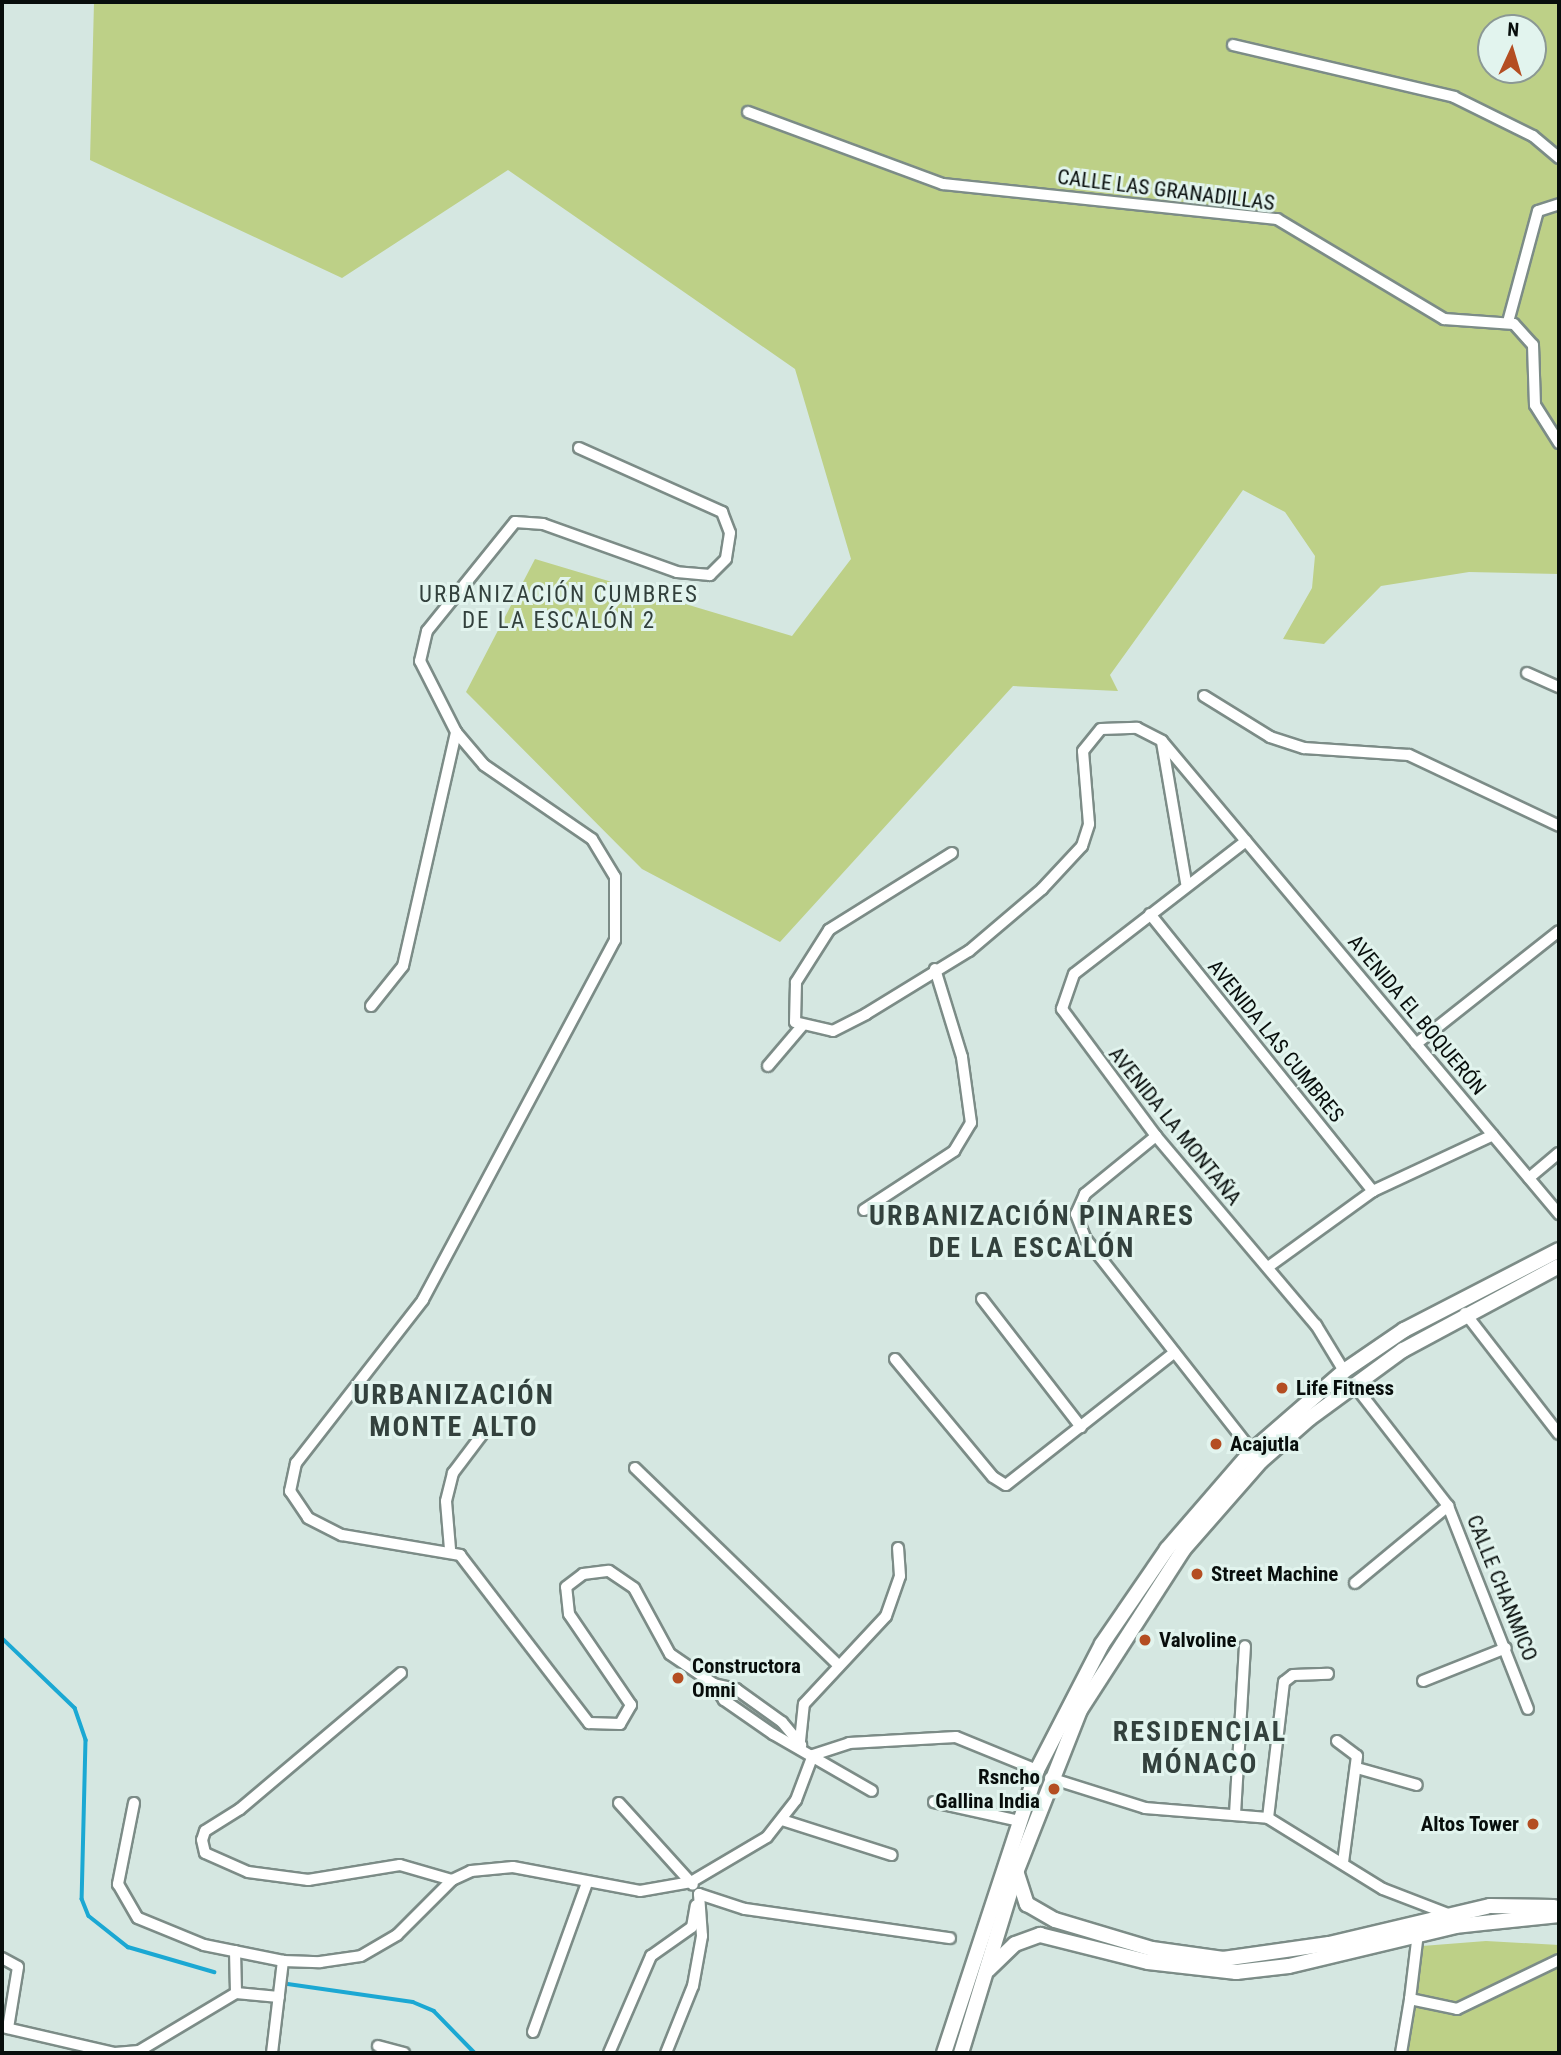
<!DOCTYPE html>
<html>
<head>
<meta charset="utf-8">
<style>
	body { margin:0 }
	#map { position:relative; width:1561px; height:2055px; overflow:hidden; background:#d5e7e1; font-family:"Roboto Condensed",sans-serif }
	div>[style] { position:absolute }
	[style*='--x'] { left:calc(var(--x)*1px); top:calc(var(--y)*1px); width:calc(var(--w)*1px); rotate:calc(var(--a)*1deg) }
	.green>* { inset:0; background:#bdd087 }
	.stream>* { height:3.5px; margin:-1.75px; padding:0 1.75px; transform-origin:1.75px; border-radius:1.75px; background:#1ba8d3 }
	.roads { filter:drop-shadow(2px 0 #7c8c87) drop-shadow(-2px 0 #7c8c87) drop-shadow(0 2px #7c8c87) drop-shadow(0 -2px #7c8c87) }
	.street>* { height:10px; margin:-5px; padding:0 5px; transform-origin:5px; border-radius:5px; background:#fff }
	.primary>* { height:14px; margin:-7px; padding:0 7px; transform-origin:7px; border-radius:7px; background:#fff }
	.dots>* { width:19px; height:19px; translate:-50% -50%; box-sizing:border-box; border:4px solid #e2f4ee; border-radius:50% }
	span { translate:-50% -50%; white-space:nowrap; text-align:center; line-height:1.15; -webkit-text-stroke:6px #e2f4ee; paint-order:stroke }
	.street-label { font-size:21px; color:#080e0c }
	.poi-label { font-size:21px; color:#080e0c; font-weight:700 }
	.left { translate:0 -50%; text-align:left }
	.right { translate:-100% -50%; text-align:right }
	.neighbourhood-label { font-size:23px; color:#33413d; letter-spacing:2px }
	.district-label { font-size:28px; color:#33413d; font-weight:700; letter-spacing:2px }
	.frame { position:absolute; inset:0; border:4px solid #080e0c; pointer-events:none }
	.north { position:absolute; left:1477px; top:14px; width:70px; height:70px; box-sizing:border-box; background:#e2f4ee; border:2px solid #8b9894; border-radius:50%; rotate:4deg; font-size:19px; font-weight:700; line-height:28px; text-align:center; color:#080e0c }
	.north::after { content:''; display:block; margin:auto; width:24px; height:32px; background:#b44e22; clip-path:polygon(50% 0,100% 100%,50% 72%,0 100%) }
</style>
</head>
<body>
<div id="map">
	<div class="green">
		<i style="clip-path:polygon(evenodd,94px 2px,1559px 2px,1559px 574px,1469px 572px,1381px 586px,1324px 644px,1283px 639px,1312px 588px,1315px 556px,1285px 512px,1243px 490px,1110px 675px,1118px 691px,1013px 686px,780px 942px,642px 869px,466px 692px,535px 559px,792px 636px,851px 559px,795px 369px,508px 170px,342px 278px,90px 160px,94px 2px,1491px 28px,1533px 28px,1533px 70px,1491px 70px,1491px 28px)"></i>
		<i style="clip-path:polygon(1486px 1941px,1559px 1945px,1559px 2053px,1406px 2053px,1422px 1946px)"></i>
	</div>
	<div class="stream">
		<i style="--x:2;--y:1638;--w:101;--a:43.8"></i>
		<i style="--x:75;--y:1708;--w:34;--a:71"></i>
		<i style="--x:86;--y:1740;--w:159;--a:91.4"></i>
		<i style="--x:82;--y:1899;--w:18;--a:68"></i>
		<i style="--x:89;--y:1916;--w:50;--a:38.5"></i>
		<i style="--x:128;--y:1947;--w:90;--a:16.2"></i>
		<i style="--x:288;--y:1984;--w:126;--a:8.2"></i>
		<i style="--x:413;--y:2002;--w:23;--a:23"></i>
		<i style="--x:434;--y:2011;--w:59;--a:45.7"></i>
	</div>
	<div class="roads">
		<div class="street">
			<i style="--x:1233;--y:45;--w:227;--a:13.2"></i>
			<i style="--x:1454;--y:97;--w:88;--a:26.3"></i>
			<i style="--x:1533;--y:136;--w:34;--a:40"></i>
			<i style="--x:748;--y:112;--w:208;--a:20.3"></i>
			<i style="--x:943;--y:184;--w:336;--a:6"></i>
			<i style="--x:1277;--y:219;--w:195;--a:30.9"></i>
			<i style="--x:1444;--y:319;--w:70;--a:4.1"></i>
			<i style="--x:1514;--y:324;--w:28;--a:48"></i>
			<i style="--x:1533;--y:345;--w:60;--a:88.1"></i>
			<i style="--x:1535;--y:405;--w:45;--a:57.7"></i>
			<i style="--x:1508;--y:322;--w:115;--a:-74.9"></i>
			<i style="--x:1538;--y:211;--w:22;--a:-18"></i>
			<i style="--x:579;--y:448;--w:157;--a:24.1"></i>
			<i style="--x:722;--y:512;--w:22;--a:69"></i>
			<i style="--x:730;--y:533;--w:26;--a:99"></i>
			<i style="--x:726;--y:559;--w:23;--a:135"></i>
			<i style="--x:710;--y:575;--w:33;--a:-175"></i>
			<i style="--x:677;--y:572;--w:142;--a:-160.3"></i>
			<i style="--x:543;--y:524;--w:28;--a:-176"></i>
			<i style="--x:515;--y:522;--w:140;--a:128.9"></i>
			<i style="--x:427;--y:631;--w:31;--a:103"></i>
			<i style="--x:420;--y:661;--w:80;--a:63.1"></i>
			<i style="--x:456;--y:732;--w:43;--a:49.7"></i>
			<i style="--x:484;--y:765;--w:131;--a:34.4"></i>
			<i style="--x:592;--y:839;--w:44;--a:58.8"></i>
			<i style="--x:615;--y:877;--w:63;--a:90"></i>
			<i style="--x:615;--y:940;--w:408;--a:118.1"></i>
			<i style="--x:423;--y:1300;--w:207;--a:127.9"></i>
			<i style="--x:296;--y:1463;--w:29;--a:102"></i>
			<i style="--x:290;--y:1491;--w:32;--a:56"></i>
			<i style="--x:308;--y:1518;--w:38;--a:27"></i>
			<i style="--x:342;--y:1535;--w:120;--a:9.6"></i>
			<i style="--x:460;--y:1555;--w:212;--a:52.5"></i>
			<i style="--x:589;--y:1723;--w:31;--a:2"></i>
			<i style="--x:620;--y:1724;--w:22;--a:-60"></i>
			<i style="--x:631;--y:1705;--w:110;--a:-124.3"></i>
			<i style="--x:569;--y:1614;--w:27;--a:-96"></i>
			<i style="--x:566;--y:1587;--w:21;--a:-37"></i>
			<i style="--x:583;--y:1574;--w:26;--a:-7"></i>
			<i style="--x:609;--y:1571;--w:30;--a:34"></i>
			<i style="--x:634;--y:1588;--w:75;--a:61.4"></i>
			<i style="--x:670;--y:1654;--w:53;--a:34.3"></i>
			<i style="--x:714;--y:1684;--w:23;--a:13"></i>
			<i style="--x:736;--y:1689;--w:57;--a:35.7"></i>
			<i style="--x:782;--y:1722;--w:30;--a:50"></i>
			<i style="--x:1527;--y:673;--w:35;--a:24"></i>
			<i style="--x:1204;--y:696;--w:78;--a:31.8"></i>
			<i style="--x:1270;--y:737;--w:36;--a:18"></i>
			<i style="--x:1304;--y:748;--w:105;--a:3.8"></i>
			<i style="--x:1409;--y:755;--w:166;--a:25.3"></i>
			<i style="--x:1162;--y:742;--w:143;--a:80.3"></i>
			<i style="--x:1246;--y:841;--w:217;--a:142.3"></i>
			<i style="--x:1074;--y:974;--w:37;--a:109"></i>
			<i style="--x:1062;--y:1009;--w:158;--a:53.5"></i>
			<i style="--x:1156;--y:1136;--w:248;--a:49.8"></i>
			<i style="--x:1316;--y:1325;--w:54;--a:58.7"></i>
			<i style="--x:952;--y:853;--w:145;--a:148"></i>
			<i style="--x:829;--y:930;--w:62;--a:122.4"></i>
			<i style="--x:796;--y:982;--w:40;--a:91.4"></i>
			<i style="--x:795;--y:1022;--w:39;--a:13"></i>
			<i style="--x:833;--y:1031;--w:37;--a:-27"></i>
			<i style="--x:866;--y:1014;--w:121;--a:-31.5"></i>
			<i style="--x:969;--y:951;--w:96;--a:-40.3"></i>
			<i style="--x:1042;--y:889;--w:59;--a:-47.1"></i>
			<i style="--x:1082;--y:846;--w:23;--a:-72"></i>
			<i style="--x:1089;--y:824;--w:73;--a:-94.7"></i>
			<i style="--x:1083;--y:751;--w:28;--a:-51"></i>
			<i style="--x:1101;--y:729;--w:36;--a:-2"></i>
			<i style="--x:1137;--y:728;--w:28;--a:27"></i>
			<i style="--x:1162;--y:741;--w:618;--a:49.99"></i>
			<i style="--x:1150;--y:914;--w:356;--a:51.2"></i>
			<i style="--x:371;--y:1006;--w:51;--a:-51.3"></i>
			<i style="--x:403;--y:966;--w:240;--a:-77.2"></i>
			<i style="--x:1416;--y:1044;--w:182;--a:-38.3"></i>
			<i style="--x:768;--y:1066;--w:52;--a:-49.6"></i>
			<i style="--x:1156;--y:1136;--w:92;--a:140.8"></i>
			<i style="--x:1085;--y:1194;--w:22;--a:114"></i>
			<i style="--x:1076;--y:1214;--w:26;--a:69"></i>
			<i style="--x:1085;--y:1238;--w:271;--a:51.9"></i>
			<i style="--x:1529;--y:1178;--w:39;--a:-40"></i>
			<i style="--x:864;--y:1210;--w:108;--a:-33.2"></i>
			<i style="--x:954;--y:1151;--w:33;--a:-59"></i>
			<i style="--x:971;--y:1123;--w:67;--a:-97.8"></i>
			<i style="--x:962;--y:1057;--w:92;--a:-107.1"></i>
			<i style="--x:1268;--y:1267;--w:130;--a:-35.9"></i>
			<i style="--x:1373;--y:1191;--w:132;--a:-25"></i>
			<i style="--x:982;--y:1299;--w:162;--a:52.3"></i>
			<i style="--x:1465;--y:1313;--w:153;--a:52.2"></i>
			<i style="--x:895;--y:1359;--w:153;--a:50.3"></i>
			<i style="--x:993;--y:1477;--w:15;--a:32"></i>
			<i style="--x:1006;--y:1485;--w:214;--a:-38.2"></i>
			<i style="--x:1355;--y:1386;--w:152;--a:52.2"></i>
			<i style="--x:1448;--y:1506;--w:218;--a:68.5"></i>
			<i style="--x:635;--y:1468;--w:281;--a:44.1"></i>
			<i style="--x:450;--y:1549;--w:48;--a:-94.8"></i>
			<i style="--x:446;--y:1501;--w:29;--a:-76"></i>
			<i style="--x:453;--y:1473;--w:51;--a:-52.9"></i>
			<i style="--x:1355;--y:1583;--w:121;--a:-39.6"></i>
			<i style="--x:401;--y:1673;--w:211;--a:139.8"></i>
			<i style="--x:240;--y:1809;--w:41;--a:147.8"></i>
			<i style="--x:205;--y:1831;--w:9;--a:108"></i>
			<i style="--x:202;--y:1840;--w:13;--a:77"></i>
			<i style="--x:205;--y:1853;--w:47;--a:23.8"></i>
			<i style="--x:248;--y:1872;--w:61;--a:7.6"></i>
			<i style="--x:308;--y:1880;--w:93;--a:-9.3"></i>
			<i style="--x:400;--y:1865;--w:54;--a:16.1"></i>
			<i style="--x:1423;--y:1681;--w:89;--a:-21.7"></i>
			<i style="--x:714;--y:1684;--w:19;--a:58"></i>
			<i style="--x:724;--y:1700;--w:60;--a:34.8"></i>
			<i style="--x:773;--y:1734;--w:114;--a:29.9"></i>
			<i style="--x:800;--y:1741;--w:37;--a:-84"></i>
			<i style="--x:804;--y:1704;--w:120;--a:-47"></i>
			<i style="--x:886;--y:1616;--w:42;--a:-70.7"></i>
			<i style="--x:900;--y:1576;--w:28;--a:-94"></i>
			<i style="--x:1337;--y:1741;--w:25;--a:37"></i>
			<i style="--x:1357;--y:1756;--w:108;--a:97.5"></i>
			<i style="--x:1357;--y:1768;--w:62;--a:15.8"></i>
			<i style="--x:1050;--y:1778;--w:100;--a:17.5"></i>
			<i style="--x:1145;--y:1808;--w:123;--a:4.6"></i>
			<i style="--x:1268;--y:1818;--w:135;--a:31.7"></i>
			<i style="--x:1383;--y:1889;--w:70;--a:21"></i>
			<i style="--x:934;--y:1802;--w:87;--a:12.6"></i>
			<i style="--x:134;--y:1803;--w:83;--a:101.2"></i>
			<i style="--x:118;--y:1884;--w:39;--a:60"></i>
			<i style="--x:138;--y:1918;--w:71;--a:22.2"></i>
			<i style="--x:204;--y:1945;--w:81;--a:11.4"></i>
			<i style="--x:283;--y:1961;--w:37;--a:2"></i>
			<i style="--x:320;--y:1962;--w:41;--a:-8.3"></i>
			<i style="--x:361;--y:1956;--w:42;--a:-30.3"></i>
			<i style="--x:397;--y:1935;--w:78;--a:-45"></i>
			<i style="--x:452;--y:1880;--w:21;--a:-25"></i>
			<i style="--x:471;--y:1871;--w:42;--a:-5.4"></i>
			<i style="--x:513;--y:1867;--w:129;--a:10.7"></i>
			<i style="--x:640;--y:1891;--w:52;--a:-10"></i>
			<i style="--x:691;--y:1882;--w:88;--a:-30.6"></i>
			<i style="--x:767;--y:1837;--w:47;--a:-51.9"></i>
			<i style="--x:796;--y:1800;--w:48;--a:-69.3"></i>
			<i style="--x:813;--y:1755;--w:38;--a:-18"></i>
			<i style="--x:849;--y:1743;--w:107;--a:-3.2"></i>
			<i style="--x:956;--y:1737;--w:87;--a:22.2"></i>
			<i style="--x:619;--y:1803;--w:110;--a:47.9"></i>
			<i style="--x:1235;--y:1814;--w:168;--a:-86.6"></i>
			<i style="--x:1268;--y:1818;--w:137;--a:-83.3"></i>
			<i style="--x:1284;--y:1682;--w:11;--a:-38"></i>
			<i style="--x:1293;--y:1675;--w:35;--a:-2"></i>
			<i style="--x:782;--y:1820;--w:115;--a:17.7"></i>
			<i style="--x:235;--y:1951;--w:42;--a:88.6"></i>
			<i style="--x:2;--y:1958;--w:18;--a:29"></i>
			<i style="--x:18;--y:1967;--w:62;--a:99.3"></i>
			<i style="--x:1410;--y:1999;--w:66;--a:-83.1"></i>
			<i style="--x:2;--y:2027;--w:116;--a:13"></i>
			<i style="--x:115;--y:2053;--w:24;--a:-5"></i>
			<i style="--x:139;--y:2051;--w:113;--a:-30.9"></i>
			<i style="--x:236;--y:1993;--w:43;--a:5.3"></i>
			<i style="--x:533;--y:2032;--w:158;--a:-70.1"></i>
			<i style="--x:378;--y:2046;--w:27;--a:15"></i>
			<i style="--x:272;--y:2053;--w:93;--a:-83.2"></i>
			<i style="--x:609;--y:2053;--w:106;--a:-66.6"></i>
			<i style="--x:651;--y:1956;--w:50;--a:-35.3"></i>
			<i style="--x:692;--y:1927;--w:22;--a:-80"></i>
			<i style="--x:666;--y:2053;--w:72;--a:-68.1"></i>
			<i style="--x:693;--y:1986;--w:51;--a:-79.8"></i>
			<i style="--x:702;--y:1936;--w:42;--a:-94.1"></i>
			<i style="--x:699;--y:1894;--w:48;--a:18.1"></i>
			<i style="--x:745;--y:1909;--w:207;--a:8.1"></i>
			<i style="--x:1401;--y:2053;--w:55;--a:-80.5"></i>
			<i style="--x:1410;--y:1999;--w:48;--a:12"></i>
			<i style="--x:1457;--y:2009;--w:113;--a:-25.7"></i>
		</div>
		<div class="primary">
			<i style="--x:1017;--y:1874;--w:32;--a:72"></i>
			<i style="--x:1027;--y:1904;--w:32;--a:30"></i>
			<i style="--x:1055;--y:1920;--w:101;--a:16.6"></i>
			<i style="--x:1152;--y:1949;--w:72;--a:8"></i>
			<i style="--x:1223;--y:1959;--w:107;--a:-8.1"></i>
			<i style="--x:1329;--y:1944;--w:165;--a:-13.3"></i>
			<i style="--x:1490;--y:1906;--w:64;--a:0.9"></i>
			<i style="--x:988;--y:1970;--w:37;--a:-44"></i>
			<i style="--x:1015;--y:1944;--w:27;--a:-20"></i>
			<i style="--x:1040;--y:1935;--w:111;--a:14"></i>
			<i style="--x:1148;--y:1962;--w:89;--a:6.5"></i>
			<i style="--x:1236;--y:1972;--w:53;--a:-6.5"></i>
			<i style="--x:1289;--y:1966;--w:171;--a:-13.5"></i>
			<i style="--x:1455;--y:1926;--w:105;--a:-6"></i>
			<i style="--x:944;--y:2053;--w:298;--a:-71.8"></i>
			<i style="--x:1037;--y:1770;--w:142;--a:-62.7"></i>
			<i style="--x:1102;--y:1644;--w:115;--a:-55.6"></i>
			<i style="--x:1167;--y:1549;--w:130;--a:-49.1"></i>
			<i style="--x:1252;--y:1451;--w:122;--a:-41"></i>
			<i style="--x:1344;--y:1371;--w:73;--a:-34.3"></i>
			<i style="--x:1404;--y:1330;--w:174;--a:-27.3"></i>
			<i style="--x:961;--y:2053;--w:191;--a:-73"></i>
			<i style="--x:1017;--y:1870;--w:172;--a:-68.5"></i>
			<i style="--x:1080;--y:1710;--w:190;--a:-57.2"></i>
			<i style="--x:1183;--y:1550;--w:118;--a:-48.8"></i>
			<i style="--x:1261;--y:1461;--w:65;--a:-41.3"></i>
			<i style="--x:1310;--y:1418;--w:115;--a:-36.2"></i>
			<i style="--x:1403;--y:1350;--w:177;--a:-28.3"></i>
		</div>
	</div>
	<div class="dots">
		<i style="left:1282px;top:1388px;background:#b44e22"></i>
		<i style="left:1216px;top:1444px;background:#b44e22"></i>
		<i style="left:1197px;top:1574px;background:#b44e22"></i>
		<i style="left:1145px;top:1640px;background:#b44e22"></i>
		<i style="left:678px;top:1678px;background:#b44e22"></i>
		<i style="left:1054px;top:1789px;background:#b44e22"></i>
		<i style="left:1533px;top:1824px;background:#b44e22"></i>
	</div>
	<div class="street-label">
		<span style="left:1166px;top:190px;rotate:7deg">CALLE LAS GRANADILLAS</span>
		<span style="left:1417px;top:1015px;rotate:50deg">AVENIDA EL BOQUERÓN</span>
		<span style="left:1276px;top:1041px;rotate:51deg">AVENIDA LAS CUMBRES</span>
		<span style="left:1175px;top:1126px;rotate:51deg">AVENIDA LA MONTAÑA</span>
		<span style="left:1502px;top:1588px;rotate:68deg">CALLE CHANMICO</span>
	</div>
	<div class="poi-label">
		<span class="left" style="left:1296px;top:1388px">Life Fitness</span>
		<span class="left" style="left:1230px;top:1444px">Acajutla</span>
		<span class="left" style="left:1211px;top:1574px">Street Machine</span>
		<span class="left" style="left:1159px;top:1640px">Valvoline</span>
		<span class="left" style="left:692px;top:1678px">Constructora<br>Omni</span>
		<span class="right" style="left:1040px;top:1789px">Rsncho<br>Gallina India</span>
		<span class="right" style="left:1519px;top:1824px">Altos Tower</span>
	</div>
	<div class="neighbourhood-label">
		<span style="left:559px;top:608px">URBANIZACIÓN CUMBRES<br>DE LA ESCALÓN 2</span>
	</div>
	<div class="district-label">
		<span style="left:1032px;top:1232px">URBANIZACIÓN PINARES<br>DE LA ESCALÓN</span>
		<span style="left:454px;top:1411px">URBANIZACIÓN<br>MONTE ALTO</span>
		<span style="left:1200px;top:1748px">RESIDENCIAL<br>MÓNACO</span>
	</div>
	<div class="frame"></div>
	<div class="north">N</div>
</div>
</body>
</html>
